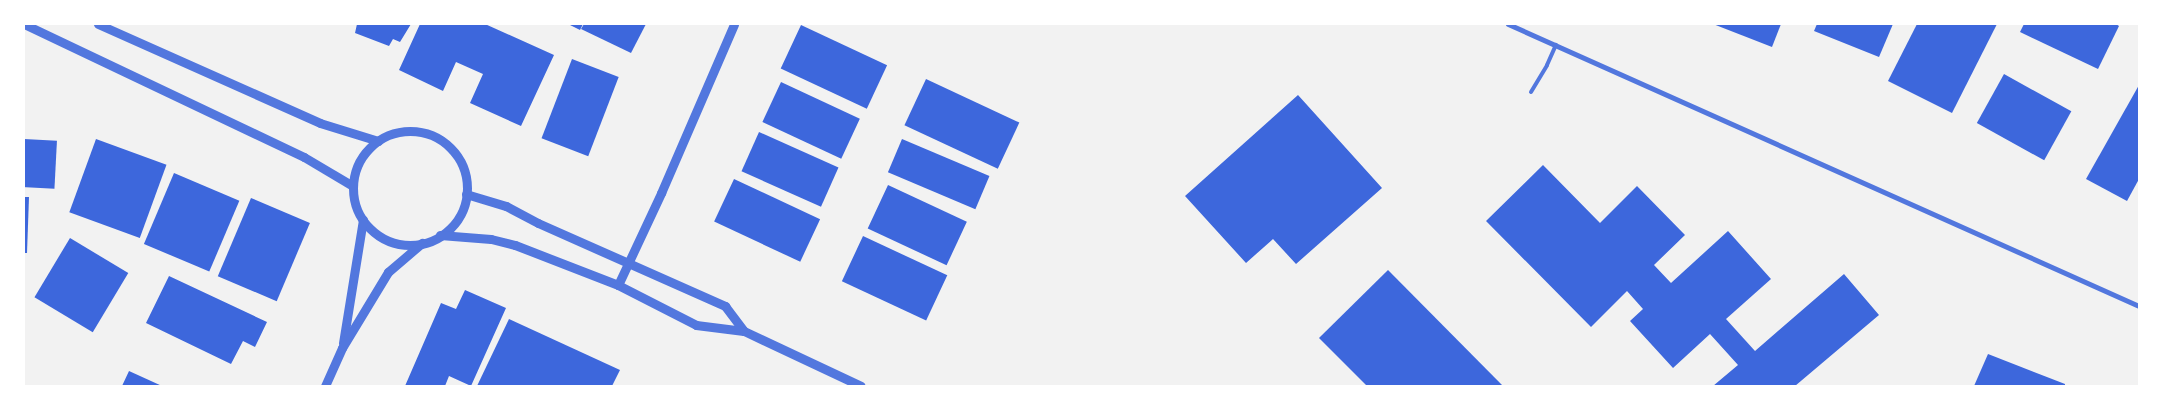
<!DOCTYPE html>
<html>
<head>
<meta charset="utf-8">
<style>
	body { margin:0 }
	#map { position:relative; width:2163px; height:410px; overflow:hidden; background:#f2f2f2; font-family:"DM Sans",sans-serif }
	div>[style] { position:absolute }
	[style*='--x'] { left:calc(var(--x)*1px); top:calc(var(--y)*1px); width:calc(var(--w)*1px); rotate:calc(var(--a)*1deg) }
	.building>* { inset:0; background:#3d67dc; transform-origin:0 0 }
	.service>* { height:4px; margin:-2px; padding:0 2px; transform-origin:2px; border-radius:2px; background:#5277de }
	.minor>* { height:5px; margin:-2.5px; padding:0 2.5px; transform-origin:2.5px; border-radius:2.5px; background:#5277de }
	.tertiary>* { height:9px; margin:-4.5px; padding:0 4.5px; transform-origin:4.5px; border-radius:4.5px; background:#5277de }
	.tertiary>.ring { margin:-4.5px; padding:0; box-sizing:content-box; background:none; border:9px solid #5277de; border-radius:50% }
	span { translate:-50% -50%; white-space:nowrap; text-align:center; line-height:1.15; -webkit-text-stroke:4.5px #fff; paint-order:stroke }
	.frame { position:absolute; inset:0; border:25px solid #fff; pointer-events:none }
</style>
</head>
<body>
<div id="map">
	<div class="building">
		<i style="clip-path:polygon(357px 24px,411px 24px,400px 42px,393px 39px,389px 46px,355px 33px)"></i>
		<i style="clip-path:polygon(420px 24px,485px 24px,554px 55px,521px 126px,470px 103px,483px 74px,456px 62px,443px 91px,399px 70px)"></i>
		<i style="clip-path:polygon(568px 24px,583px 24px,580px 30px)"></i>
		<i style="clip-path:polygon(584px 24px,646px 24px,631px 53px,581px 29px)"></i>
		<i style="clip-path:polygon(1713px 24px,1781px 24px,1772px 47px)"></i>
		<i style="clip-path:polygon(1817px 24px,1893px 24px,1879px 57px,1814px 31px)"></i>
		<i style="clip-path:polygon(1917px 24px,1997px 24px,1952px 113px,1888px 81px)"></i>
		<i style="clip-path:polygon(2024px 24px,2116px 24px,2119px 26px,2098px 69px,2020px 32px)"></i>
		<i style="left:801px;top:25px;width:95px;height:48px;rotate:25deg"></i>
		<i style="left:572px;top:59px;width:50px;height:85px;rotate:21deg"></i>
		<i style="left:2004px;top:74px;width:77px;height:56px;rotate:29deg"></i>
		<i style="left:926px;top:79px;width:103px;height:51px;rotate:25deg"></i>
		<i style="left:781px;top:82px;width:87px;height:44px;rotate:25deg"></i>
		<i style="clip-path:polygon(2139px 85px,2139px 179px,2127px 201px,2086px 179px)"></i>
		<i style="clip-path:polygon(1298px 95px,1382px 188px,1296px 264px,1273px 239px,1246px 263px,1185px 196px)"></i>
		<i style="left:759px;top:132px;width:87px;height:43px;rotate:24deg"></i>
		<i style="left:24px;top:139px;width:33px;height:48px;rotate:3deg"></i>
		<i style="left:96px;top:139px;width:75px;height:78px;rotate:20deg"></i>
		<i style="left:902px;top:139px;width:95px;height:36px;rotate:23deg"></i>
		<i style="clip-path:polygon(1543px 165px,1600px 223px,1637px 186px,1685px 235px,1654px 265px,1671px 283px,1728px 231px,1771px 279px,1726px 319px,1755px 351px,1844px 274px,1879px 315px,1795px 386px,1713px 386px,1738px 365px,1710px 334px,1673px 368px,1630px 321px,1643px 309px,1627px 291px,1591px 327px,1486px 221px)"></i>
		<i style="left:174px;top:173px;width:71px;height:77px;rotate:23deg"></i>
		<i style="left:734px;top:179px;width:95px;height:47px;rotate:25deg"></i>
		<i style="left:888px;top:185px;width:87px;height:48px;rotate:25deg"></i>
		<i style="clip-path:polygon(24px 197px,29px 197px,27px 253px,24px 253px)"></i>
		<i style="left:251px;top:198px;width:64px;height:85px;rotate:23deg"></i>
		<i style="left:863px;top:236px;width:93px;height:50px;rotate:25deg"></i>
		<i style="left:70px;top:238px;width:68px;height:69px;rotate:31deg"></i>
		<i style="clip-path:polygon(1388px 270px,1503px 386px,1367px 386px,1319px 338px)"></i>
		<i style="clip-path:polygon(169px 276px,267px 322px,255px 347px,243px 341px,231px 364px,146px 323px)"></i>
		<i style="clip-path:polygon(465px 290px,506px 308px,471px 386px,449px 376px,445px 386px,405px 386px,441px 303px,456px 309px)"></i>
		<i style="clip-path:polygon(509px 319px,620px 370px,612px 386px,477px 386px)"></i>
		<i style="clip-path:polygon(1988px 354px,2065px 384px,2065px 386px,1974px 386px)"></i>
		<i style="clip-path:polygon(129px 371px,162px 386px,122px 386px)"></i>
	</div>
	<div class="service">
		<i style="--x:1531;--y:92;--w:31;--a:-59"></i>
		<i style="--x:1547;--y:65;--w:22;--a:-66"></i>
	</div>
	<div class="minor">
		<i style="--x:1508;--y:24;--w:691;--a:24.08"></i>
	</div>
	<div class="tertiary">
		<i style="--x:24;--y:24;--w:310;--a:25.4"></i>
		<i style="--x:304;--y:157;--w:57;--a:30.6"></i>
		<i style="--x:98;--y:24;--w:243;--a:24"></i>
		<i style="--x:320;--y:123;--w:61;--a:17.2"></i>
		<i class="ring" style="left:353px;top:131px;width:105px;height:105px"></i>
		<i style="--x:466;--y:194;--w:42;--a:16.7"></i>
		<i style="--x:506;--y:206;--w:36;--a:28"></i>
		<i style="--x:538;--y:223;--w:205;--a:23.9"></i>
		<i style="--x:725;--y:306;--w:31;--a:53"></i>
		<i style="--x:440;--y:235;--w:51;--a:4.5"></i>
		<i style="--x:491;--y:239;--w:25;--a:14"></i>
		<i style="--x:515;--y:245;--w:110;--a:21.2"></i>
		<i style="--x:618;--y:285;--w:88;--a:27.1"></i>
		<i style="--x:696;--y:325;--w:48;--a:7.1"></i>
		<i style="--x:744;--y:331;--w:129;--a:25.2"></i>
		<i style="--x:618;--y:285;--w:102;--a:-64.9"></i>
		<i style="--x:661;--y:193;--w:184;--a:-66.6"></i>
		<i style="--x:343;--y:343;--w:125;--a:-80.8"></i>
		<i style="--x:325;--y:386;--w:42;--a:-65.9"></i>
		<i style="--x:342;--y:348;--w:89;--a:-58.8"></i>
		<i style="--x:388;--y:272;--w:45;--a:-40.5"></i>
	</div>
	<div class="frame"></div>
</div>
</body>
</html>
